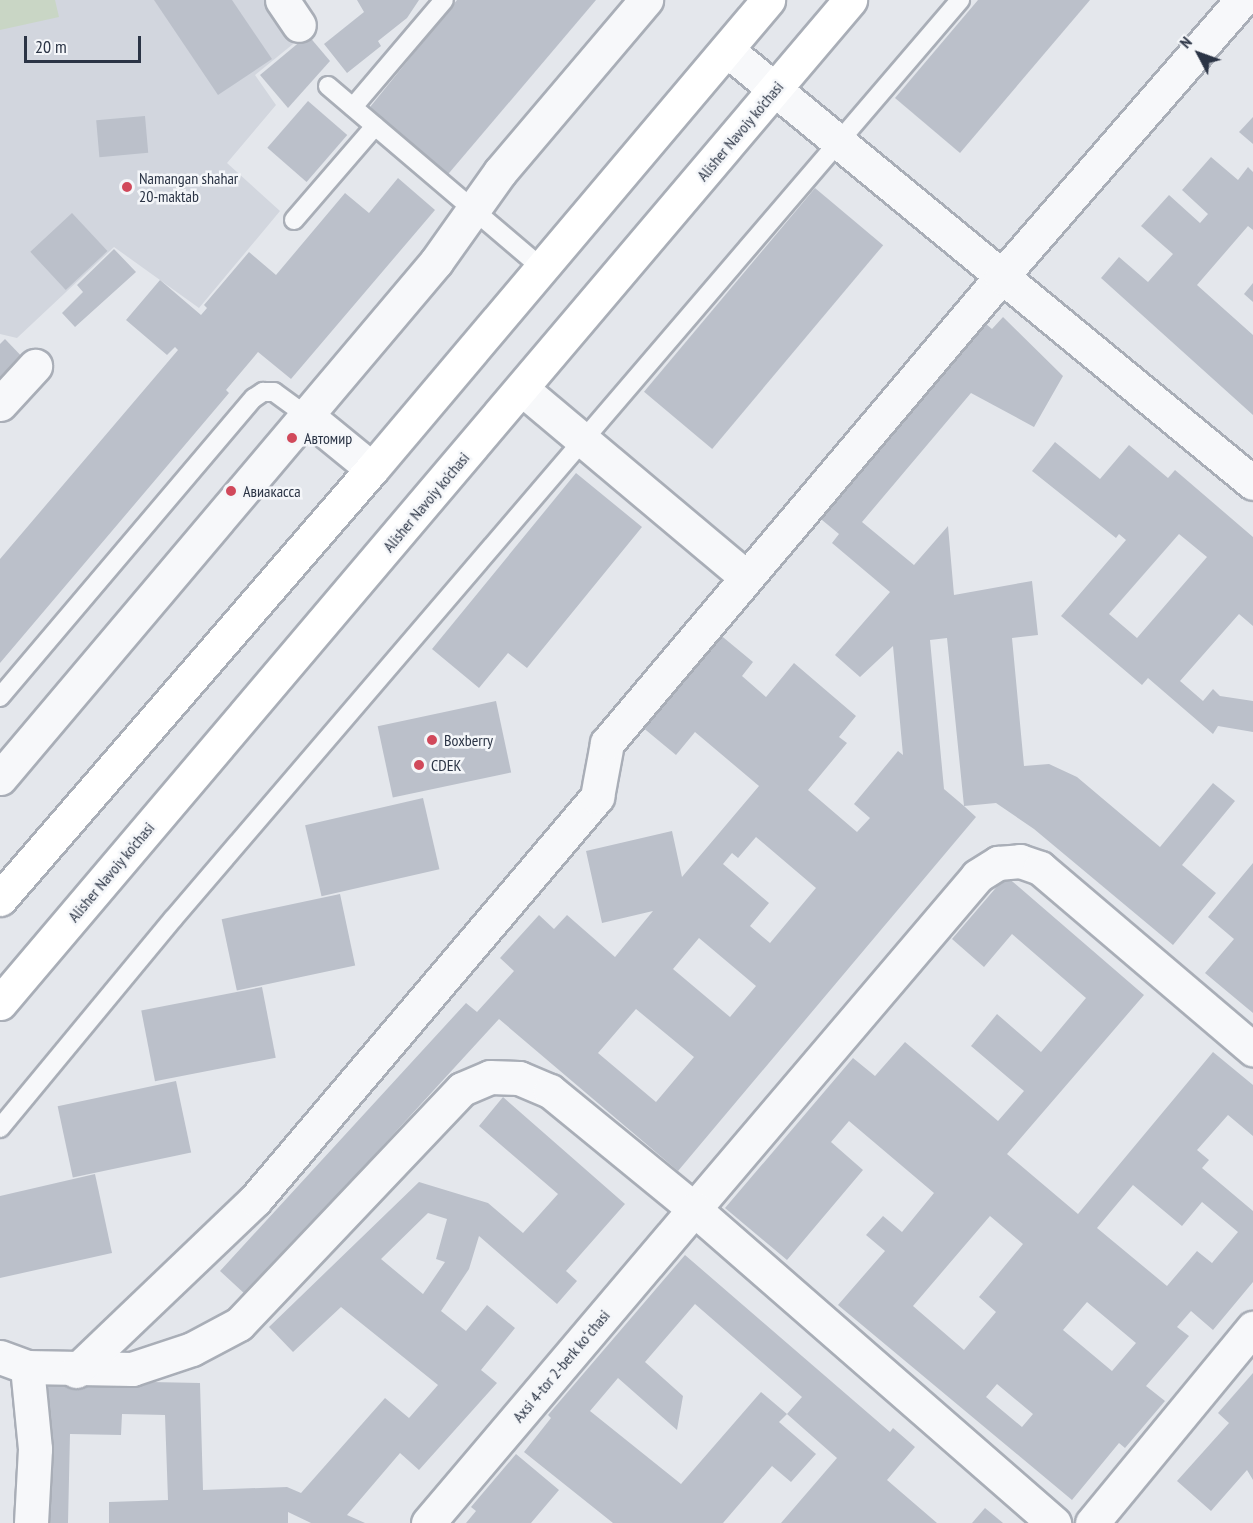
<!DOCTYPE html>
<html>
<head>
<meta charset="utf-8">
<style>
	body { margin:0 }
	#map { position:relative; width:1253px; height:1523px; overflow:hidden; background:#e4e7ec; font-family:"PT Sans Narrow",sans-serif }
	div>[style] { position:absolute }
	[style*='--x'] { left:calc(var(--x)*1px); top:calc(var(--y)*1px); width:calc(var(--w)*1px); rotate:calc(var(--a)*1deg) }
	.built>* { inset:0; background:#d2d6de }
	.green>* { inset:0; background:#c9d6c5 }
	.building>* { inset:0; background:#bbc0ca; transform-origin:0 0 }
	.roads { filter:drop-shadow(2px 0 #a9aeb7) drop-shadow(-2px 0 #a9aeb7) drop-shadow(0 2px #a9aeb7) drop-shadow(0 -2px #a9aeb7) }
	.service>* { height:18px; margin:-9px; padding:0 9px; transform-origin:9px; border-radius:9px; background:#f7f8fa }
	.minor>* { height:33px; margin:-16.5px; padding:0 16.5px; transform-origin:16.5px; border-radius:16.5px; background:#f7f8fa }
	.primary>* { height:33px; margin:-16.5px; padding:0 16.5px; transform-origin:16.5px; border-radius:16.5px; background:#fff }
	.dots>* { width:16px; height:16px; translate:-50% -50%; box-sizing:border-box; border:3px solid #f4f6f9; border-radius:50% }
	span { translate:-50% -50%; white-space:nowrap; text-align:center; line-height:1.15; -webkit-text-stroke:5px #f4f6f9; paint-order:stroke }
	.street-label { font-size:16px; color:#2b3445 }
	.poi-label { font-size:16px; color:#2b3445 }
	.left { translate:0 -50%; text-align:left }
	.north { position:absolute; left:1169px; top:24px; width:60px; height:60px; -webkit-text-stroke:4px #f4f6f9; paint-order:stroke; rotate:311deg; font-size:16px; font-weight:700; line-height:24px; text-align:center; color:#2b3445 }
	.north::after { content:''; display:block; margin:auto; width:21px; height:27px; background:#2b3445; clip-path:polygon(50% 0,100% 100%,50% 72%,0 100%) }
	.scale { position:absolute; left:24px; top:36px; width:117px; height:27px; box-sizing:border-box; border:3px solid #2b3445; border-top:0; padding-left:8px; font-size:18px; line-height:21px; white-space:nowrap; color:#2b3445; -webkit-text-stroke:4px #f4f6f9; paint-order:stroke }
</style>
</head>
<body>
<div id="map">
	<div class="built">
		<i style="clip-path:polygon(0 0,270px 0,298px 40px,255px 75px,276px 105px,227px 163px,280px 211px,199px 308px,114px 247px,17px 338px,0 334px)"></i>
	</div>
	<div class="green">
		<i style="clip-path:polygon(0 0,55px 0,59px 17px,0 30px)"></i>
	</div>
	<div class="building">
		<i style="clip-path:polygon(154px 0,232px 0,272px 59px,218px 95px)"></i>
		<i style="clip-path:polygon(357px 0,419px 0,407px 18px,378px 41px,381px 46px,347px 73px,324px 44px,364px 12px)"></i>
		<i style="clip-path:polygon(457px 0,596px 0,444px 179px,366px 112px)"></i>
		<i style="clip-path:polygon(978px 0,1090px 0,960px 153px,895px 98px)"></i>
		<i style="clip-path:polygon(308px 35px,330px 61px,288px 108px,260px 75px)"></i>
		<i style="left:308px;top:101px;width:52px;height:62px;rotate:41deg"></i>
		<i style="left:145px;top:116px;width:37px;height:49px;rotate:85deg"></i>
		<i style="clip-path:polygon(1253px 117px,1253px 144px,1239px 132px)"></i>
		<i style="clip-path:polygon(1211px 157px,1238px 180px,1248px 167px,1253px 172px,1253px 230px,1248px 226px,1197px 285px,1253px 335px,1253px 415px,1101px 278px,1119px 257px,1148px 282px,1173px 254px,1141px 226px,1169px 195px,1200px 223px,1208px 214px,1182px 190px)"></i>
		<i style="clip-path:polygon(398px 178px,435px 210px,291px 379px,258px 352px,226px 390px,229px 393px,0 663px,0 559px,178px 350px,175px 347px,167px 355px,126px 320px,160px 280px,201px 315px,207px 308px,204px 305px,249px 252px,276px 275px,345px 193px,369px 213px)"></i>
		<i style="left:815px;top:188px;width:89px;height:266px;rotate:40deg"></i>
		<i style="left:72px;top:213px;width:52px;height:57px;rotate:47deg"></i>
		<i style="clip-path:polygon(114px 249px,136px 272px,75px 327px,62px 313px,83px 292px,77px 285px)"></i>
		<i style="clip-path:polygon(1253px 283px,1253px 302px,1244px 294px)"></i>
		<i style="clip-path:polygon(evenodd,1003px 317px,1063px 376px,1034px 427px,971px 393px,862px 522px,914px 565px,948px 526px,954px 595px,1032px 581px,1038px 635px,1012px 638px,1024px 766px,1049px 764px,1077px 777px,1160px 847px,1213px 783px,1235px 801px,1182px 865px,1216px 893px,1173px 945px,1034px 829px,996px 803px,964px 806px,976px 817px,678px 1171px,499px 1019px,246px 1295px,220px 1271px,466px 1003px,477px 1012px,514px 971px,500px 958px,539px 915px,554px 929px,567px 915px,615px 957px,653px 911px,602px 923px,586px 851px,672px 831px,682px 877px,759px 786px,695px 732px,676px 755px,641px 726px,718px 633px,753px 662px,742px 676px,766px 697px,794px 663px,856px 716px,839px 737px,847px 743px,808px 790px,857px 832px,870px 818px,854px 804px,898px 751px,903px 755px,893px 646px,860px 677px,835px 655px,890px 592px,832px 543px,839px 534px,816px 515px,980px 319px,992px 329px,1003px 317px,947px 638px,964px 806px,944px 789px,930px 640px,947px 638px,1003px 317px,756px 837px,816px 888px,770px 943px,750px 926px,769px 903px,723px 864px,732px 853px,738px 858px,756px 837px,1003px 317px,699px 938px,756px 986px,730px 1017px,673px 969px,699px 938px,1003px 317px,636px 1009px,694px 1057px,656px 1102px,598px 1053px,636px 1009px)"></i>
		<i style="clip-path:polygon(5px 339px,28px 363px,0 391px,0 344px)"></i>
		<i style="clip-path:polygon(evenodd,1055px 442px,1100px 479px,1129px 445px,1168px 478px,1175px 470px,1253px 537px,1253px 626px,1239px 614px,1180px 681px,1203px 701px,1213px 689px,1220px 696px,1253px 701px,1253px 732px,1218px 726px,1213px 734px,1148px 678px,1142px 685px,1061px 616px,1126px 540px,1119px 534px,1116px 538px,1032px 471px,1055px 442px,1179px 534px,1207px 557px,1137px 638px,1109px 614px,1179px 534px)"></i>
		<i style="clip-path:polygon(576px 473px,642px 527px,527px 668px,508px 653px,479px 688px,432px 649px)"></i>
		<i style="left:496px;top:701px;width:73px;height:121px;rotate:78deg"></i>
		<i style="left:423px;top:798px;width:73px;height:121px;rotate:77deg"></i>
		<i style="clip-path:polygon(1253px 863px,1253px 1013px,1205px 973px,1234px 939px,1208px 917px)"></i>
		<i style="clip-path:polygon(evenodd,1006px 876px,1144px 995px,1007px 1154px,1078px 1214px,1213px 1052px,1253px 1085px,1253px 1136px,1228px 1115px,1197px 1150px,1209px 1160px,1202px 1168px,1253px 1211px,1253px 1282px,1213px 1330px,1191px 1311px,1177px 1327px,1189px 1336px,1146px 1386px,1165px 1401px,1125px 1448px,1119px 1443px,1072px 1500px,838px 1305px,885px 1251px,866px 1235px,883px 1216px,902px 1232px,934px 1193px,849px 1121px,831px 1142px,863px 1170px,787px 1260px,725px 1208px,853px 1058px,875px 1076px,905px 1042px,998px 1121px,1024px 1091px,971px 1046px,997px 1014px,1041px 1052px,1086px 998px,1012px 934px,984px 967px,952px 939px,1006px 876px,1133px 1185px,1182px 1226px,1202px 1202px,1238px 1232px,1212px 1263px,1197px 1251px,1167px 1286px,1097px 1228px,1133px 1185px,1006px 876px,990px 1216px,1023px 1244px,979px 1297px,996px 1312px,964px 1350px,913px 1306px,990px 1216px,1006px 876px,1087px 1302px,1136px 1343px,1112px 1371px,1063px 1330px,1087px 1302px,1006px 876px,997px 1384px,1033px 1414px,1022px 1427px,986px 1397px,997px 1384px)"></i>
		<i style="left:340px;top:894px;width:73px;height:121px;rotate:78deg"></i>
		<i style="left:262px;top:987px;width:72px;height:123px;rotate:79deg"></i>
		<i style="left:176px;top:1081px;width:73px;height:121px;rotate:78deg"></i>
		<i style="clip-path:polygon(evenodd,503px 1097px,625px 1204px,566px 1271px,577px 1281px,557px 1304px,479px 1236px,469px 1269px,441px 1311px,466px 1331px,487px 1305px,515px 1328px,481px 1370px,497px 1383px,419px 1470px,400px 1453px,347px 1515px,365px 1523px,311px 1523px,288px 1512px,288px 1523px,109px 1523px,109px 1502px,168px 1500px,165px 1415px,122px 1414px,121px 1435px,70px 1434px,68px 1523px,40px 1523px,43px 1386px,101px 1387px,101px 1381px,200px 1383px,203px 1490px,287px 1487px,301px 1493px,385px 1398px,409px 1418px,438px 1385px,341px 1307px,293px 1352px,269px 1327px,419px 1182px,488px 1203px,523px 1233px,558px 1194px,479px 1126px,503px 1097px,428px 1213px,447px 1219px,436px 1259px,445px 1262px,423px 1294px,381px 1259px,428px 1213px)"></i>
		<i style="clip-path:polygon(95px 1174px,112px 1253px,0 1278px,0 1196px)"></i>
		<i style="clip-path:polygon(evenodd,685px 1255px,890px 1432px,893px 1428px,915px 1447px,887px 1480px,937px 1523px,781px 1523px,837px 1458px,787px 1414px,779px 1422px,816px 1454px,791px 1482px,772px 1466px,723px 1523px,613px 1523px,524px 1452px,551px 1418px,548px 1415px,685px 1255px,695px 1304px,802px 1397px,787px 1414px,761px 1392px,681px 1484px,590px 1411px,618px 1378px,677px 1430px,683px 1396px,645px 1362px,695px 1304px)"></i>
		<i style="clip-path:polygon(1253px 1373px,1253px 1480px,1247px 1470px,1211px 1511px,1177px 1481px,1229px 1423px,1218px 1413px)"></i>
		<i style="clip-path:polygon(516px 1454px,559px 1490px,531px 1523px,466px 1523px,476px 1511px,471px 1507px)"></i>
		<i style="clip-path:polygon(985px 1508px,1003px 1523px,972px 1523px)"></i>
	</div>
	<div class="roads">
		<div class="service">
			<i style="--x:328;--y:86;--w:281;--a:40.4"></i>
			<i style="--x:353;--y:107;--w:140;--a:-49.6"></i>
			<i style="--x:294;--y:220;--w:124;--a:-49.2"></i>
			<i style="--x:0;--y:697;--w:392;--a:-49.7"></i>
			<i style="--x:254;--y:398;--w:11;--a:-34"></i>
			<i style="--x:263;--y:392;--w:11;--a:0"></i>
			<i style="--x:274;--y:392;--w:39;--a:36"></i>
			<i style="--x:0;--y:1128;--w:271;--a:-50.4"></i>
			<i style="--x:173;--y:919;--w:1210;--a:-49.42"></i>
		</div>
		<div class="minor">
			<i style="--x:282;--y:0;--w:30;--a:56"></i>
			<i style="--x:727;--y:50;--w:681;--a:39.46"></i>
			<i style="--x:522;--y:389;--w:292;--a:40"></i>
			<i style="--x:0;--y:404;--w:52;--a:-47.4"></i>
			<i style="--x:306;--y:415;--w:85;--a:39.3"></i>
			<i style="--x:0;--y:778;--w:676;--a:-49.8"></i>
			<i style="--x:436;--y:262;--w:110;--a:-54.6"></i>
			<i style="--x:500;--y:172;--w:226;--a:-49.7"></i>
			<i style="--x:0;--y:1357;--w:29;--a:20"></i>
			<i style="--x:27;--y:1367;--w:105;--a:1.1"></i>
			<i style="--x:132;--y:1369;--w:63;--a:-18.4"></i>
			<i style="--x:192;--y:1349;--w:53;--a:-28"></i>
			<i style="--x:239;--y:1324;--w:324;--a:-46.5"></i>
			<i style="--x:462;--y:1089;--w:30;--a:-23"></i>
			<i style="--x:490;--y:1077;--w:29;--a:2"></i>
			<i style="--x:519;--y:1078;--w:34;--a:23"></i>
			<i style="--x:550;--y:1091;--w:186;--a:39.3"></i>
			<i style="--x:694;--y:1209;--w:437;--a:-49.6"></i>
			<i style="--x:977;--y:876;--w:25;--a:-32"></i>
			<i style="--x:998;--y:863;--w:22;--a:-5"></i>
			<i style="--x:1020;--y:861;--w:21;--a:19"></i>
			<i style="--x:1040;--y:868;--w:280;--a:40.4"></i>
			<i style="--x:27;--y:1367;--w:82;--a:84.4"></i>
			<i style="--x:35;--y:1449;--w:74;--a:93.1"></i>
			<i style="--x:76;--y:1371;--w:248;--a:-43.7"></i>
			<i style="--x:255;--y:1200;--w:529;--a:-49.68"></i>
			<i style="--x:597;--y:797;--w:55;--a:-79.5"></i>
			<i style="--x:607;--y:743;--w:610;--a:-49.79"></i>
			<i style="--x:1001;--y:277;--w:367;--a:-49"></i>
			<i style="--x:428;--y:1523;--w:412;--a:-49.7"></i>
			<i style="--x:694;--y:1209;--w:478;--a:41.1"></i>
			<i style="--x:1092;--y:1523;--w:253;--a:-50.5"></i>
		</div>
		<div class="primary">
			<i style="--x:0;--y:899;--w:569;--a:-49.14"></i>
			<i style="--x:372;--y:469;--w:614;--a:-49.82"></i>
			<i style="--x:0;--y:1003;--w:1315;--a:-49.72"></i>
		</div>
	</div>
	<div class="dots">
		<i style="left:127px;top:187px;background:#d1495b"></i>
		<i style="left:292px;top:438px;background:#d1495b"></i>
		<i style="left:231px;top:491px;background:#d1495b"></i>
		<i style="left:432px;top:740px;background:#d1495b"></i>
		<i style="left:419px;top:765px;background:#d1495b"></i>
	</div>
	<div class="street-label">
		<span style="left:740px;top:131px;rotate:-50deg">Alisher Navoiy ko'chasi</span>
		<span style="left:426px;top:502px;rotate:-50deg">Alisher Navoiy ko'chasi</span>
		<span style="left:111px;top:872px;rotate:-50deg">Alisher Navoiy ko'chasi</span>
		<span style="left:561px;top:1366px;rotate:-50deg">Аxsi 4-tor 2-berk koʻchasi</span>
	</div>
	<div class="poi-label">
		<span class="left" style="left:139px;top:187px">Namangan shahar<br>20-maktab</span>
		<span class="left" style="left:304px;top:438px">Автомир</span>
		<span class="left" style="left:243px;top:491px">Авиакасса</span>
		<span class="left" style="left:444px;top:740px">Boxberry</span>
		<span class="left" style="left:431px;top:765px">CDEK</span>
	</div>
	<div class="north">N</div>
	<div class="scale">20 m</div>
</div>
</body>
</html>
